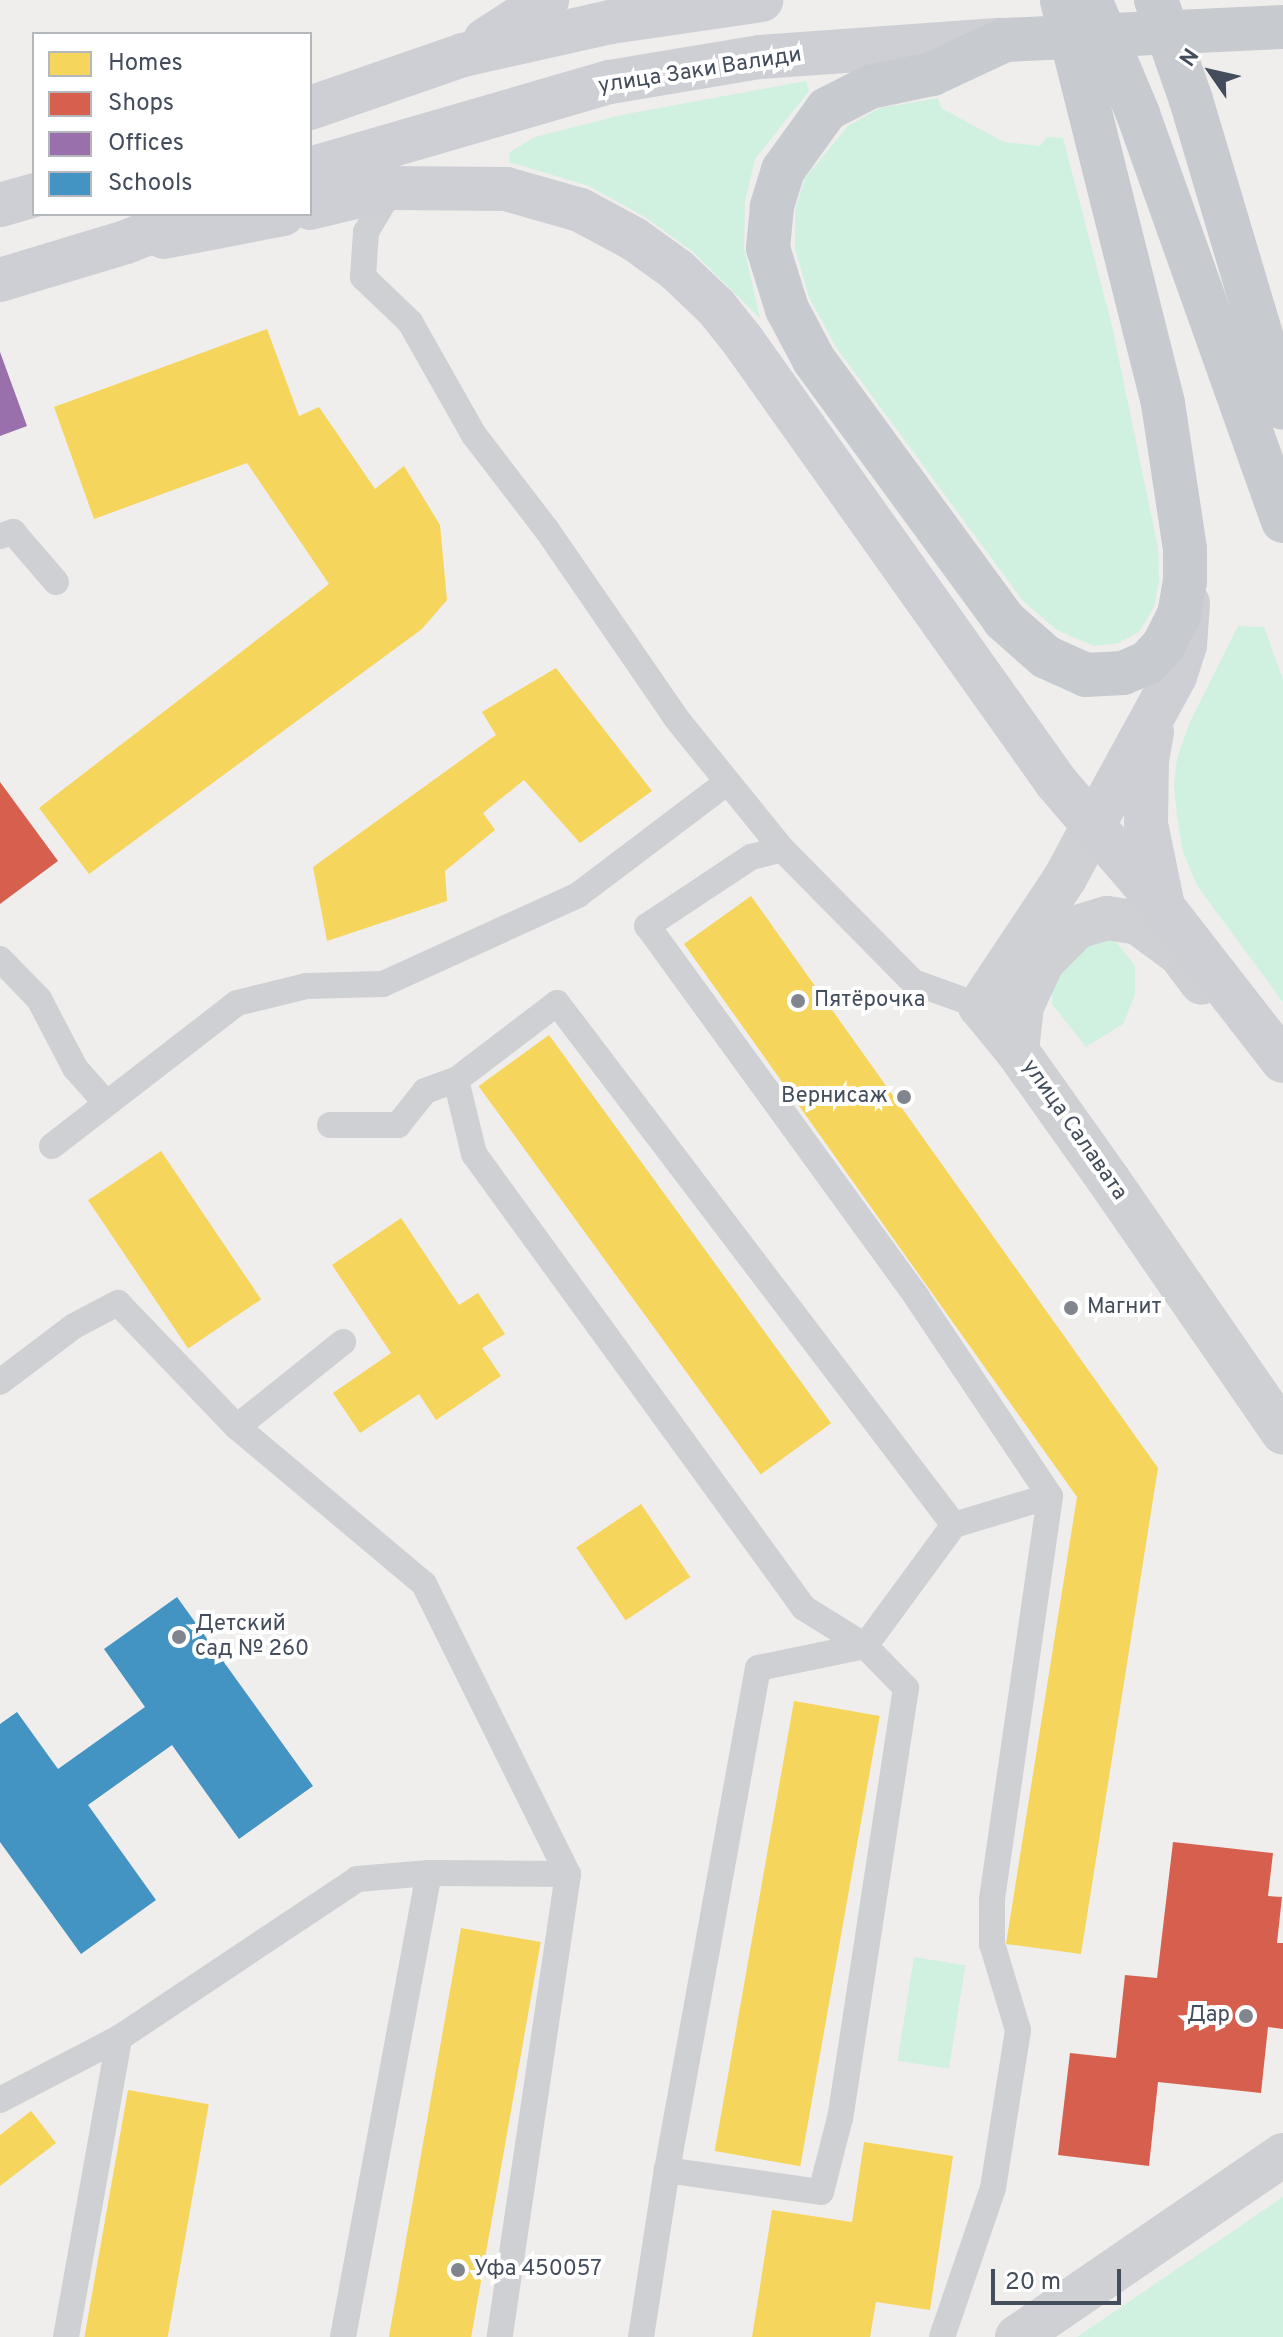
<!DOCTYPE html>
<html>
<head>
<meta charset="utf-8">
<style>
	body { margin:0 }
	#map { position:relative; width:1283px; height:2337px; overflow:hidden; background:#efeeed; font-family:Overpass,sans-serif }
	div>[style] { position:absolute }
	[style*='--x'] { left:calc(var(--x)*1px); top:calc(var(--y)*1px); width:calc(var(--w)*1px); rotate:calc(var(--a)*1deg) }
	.green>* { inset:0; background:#d0f0e0; transform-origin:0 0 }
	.homes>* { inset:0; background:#f6d55c; transform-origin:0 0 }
	.shops>* { inset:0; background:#d6604d }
	.offices>* { inset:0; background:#9970ab }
	.schools>* { inset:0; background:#4393c3 }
	.lane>* { height:26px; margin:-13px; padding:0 13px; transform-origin:13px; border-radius:13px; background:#ced0d4 }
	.street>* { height:44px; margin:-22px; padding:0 22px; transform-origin:22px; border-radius:22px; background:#ced0d4 }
	.secondary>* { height:44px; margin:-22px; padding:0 22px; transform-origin:22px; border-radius:22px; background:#cdcfd4 }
	.primary>* { height:44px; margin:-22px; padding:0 22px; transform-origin:22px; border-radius:22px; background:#c7cacf }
	.primary-bridge>* { height:44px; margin:-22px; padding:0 22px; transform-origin:22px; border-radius:22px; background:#c7cacf }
	.dots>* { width:22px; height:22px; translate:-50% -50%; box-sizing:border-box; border:4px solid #fff; border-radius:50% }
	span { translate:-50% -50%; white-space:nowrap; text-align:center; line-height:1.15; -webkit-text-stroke:8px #fff; paint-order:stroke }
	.street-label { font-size:22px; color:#444d5b }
	.poi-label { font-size:22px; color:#444d5b }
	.left { translate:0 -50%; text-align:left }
	.right { translate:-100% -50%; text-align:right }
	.legend { position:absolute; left:32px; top:32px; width:280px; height:184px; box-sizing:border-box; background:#fff; border:2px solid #b4b8bd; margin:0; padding:10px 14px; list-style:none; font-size:24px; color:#444d5b }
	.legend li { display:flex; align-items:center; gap:16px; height:40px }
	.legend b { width:40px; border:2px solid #b4b8bd }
	.north { position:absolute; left:1171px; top:32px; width:80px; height:80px; -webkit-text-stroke:6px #fff; paint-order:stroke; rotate:304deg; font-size:22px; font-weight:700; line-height:32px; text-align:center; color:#444d5b }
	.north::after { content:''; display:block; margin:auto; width:28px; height:36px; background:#444d5b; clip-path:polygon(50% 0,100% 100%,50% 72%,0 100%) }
	.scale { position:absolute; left:991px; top:2269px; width:130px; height:36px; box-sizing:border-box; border:4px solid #444d5b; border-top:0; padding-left:10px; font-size:24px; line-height:28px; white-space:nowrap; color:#444d5b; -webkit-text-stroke:6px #fff; paint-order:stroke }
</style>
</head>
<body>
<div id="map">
	<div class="green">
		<i style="clip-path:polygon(806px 81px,809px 91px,755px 159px,745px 202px,744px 248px,760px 318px,692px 251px,645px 217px,589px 186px,509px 162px,510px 152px,535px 137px,621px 115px)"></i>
		<i style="clip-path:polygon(938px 98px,941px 108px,1004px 142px,1040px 146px,1047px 137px,1063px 138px,1112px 326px,1158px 548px,1159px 581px,1154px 607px,1139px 632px,1118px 643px,1094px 646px,1057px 630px,1023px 601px,836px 347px,809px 297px,795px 248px,795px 210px,805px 178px,848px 126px,880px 108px)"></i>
		<i style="clip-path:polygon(1238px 626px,1264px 627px,1283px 680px,1283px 1002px,1198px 887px,1183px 852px,1177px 817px,1174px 785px,1177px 759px,1189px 724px)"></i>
		<i style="clip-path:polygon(1104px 935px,1118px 944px,1135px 966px,1135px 995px,1123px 1024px,1086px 1047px,1052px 1004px,1052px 979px,1068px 953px)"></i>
		<i style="left:914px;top:1957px;width:52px;height:105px;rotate:9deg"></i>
		<i style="clip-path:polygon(1283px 2197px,1283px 2337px,1077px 2337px)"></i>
	</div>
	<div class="homes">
		<i style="clip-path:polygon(267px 329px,299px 416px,319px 407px,375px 489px,404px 466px,440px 525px,447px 600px,422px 629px,89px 874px,39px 808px,329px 584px,247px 463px,94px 519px,54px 407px)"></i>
		<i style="clip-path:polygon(556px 668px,652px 791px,580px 843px,524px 780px,483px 813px,495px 830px,445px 871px,447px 901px,327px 941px,313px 867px,496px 735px,482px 712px)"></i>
		<i style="clip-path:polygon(751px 896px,1158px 1468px,1081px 1954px,1006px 1944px,1077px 1497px,684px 944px)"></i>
		<i style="left:549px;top:1035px;width:480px;height:87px;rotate:54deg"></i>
		<i style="left:161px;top:1151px;width:179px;height:88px;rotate:56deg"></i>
		<i style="clip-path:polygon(401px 1218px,459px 1305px,478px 1293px,505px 1334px,482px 1348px,501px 1376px,436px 1420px,419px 1394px,360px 1433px,333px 1393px,391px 1353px,332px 1265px)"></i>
		<i style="left:641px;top:1504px;width:88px;height:78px;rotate:56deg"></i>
		<i style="left:794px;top:1701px;width:87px;height:457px;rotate:10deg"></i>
		<i style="left:461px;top:1928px;width:81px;height:415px;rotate:10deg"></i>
		<i style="left:128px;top:2090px;width:82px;height:251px;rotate:10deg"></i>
		<i style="clip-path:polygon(31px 2111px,56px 2143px,0 2186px,0 2135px)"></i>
		<i style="clip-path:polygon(864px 2142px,953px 2156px,930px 2310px,876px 2302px,870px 2337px,752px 2337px,772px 2210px,852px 2222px)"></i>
	</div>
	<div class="shops">
		<i style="clip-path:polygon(0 782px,58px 861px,0 904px)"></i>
		<i style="clip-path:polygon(1173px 1842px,1273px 1853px,1268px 1896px,1282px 1897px,1277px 1943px,1283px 1943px,1283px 2029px,1268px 2027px,1261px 2093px,1158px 2082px,1149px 2166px,1058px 2155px,1070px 2053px,1116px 2058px,1125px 1975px,1157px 1978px)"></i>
	</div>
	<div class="offices">
		<i style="clip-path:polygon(0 352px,27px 426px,0 436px)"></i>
	</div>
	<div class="schools">
		<i style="clip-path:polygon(177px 1597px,313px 1786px,239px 1839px,172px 1745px,88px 1805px,156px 1900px,81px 1954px,0 1842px,0 1724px,17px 1712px,58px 1769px,145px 1707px,104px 1649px)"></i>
	</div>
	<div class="lane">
		<i style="--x:392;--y:188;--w:51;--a:120.6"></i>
		<i style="--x:366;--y:232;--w:45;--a:93.8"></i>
		<i style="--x:363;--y:277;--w:65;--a:43.8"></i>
		<i style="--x:410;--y:322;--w:130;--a:60.5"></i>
		<i style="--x:474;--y:435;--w:120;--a:52.5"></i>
		<i style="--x:547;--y:530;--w:228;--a:55.5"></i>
		<i style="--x:676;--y:718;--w:169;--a:51"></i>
		<i style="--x:0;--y:536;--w:14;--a:-17"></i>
		<i style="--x:13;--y:532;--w:66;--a:49.3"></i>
		<i style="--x:0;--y:959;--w:56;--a:45.7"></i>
		<i style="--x:39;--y:999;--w:78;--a:62.4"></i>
		<i style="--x:75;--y:1068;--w:47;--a:48.5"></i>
		<i style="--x:456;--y:1080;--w:76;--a:76.3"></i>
		<i style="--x:474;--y:1154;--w:561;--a:53.99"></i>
		<i style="--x:804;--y:1608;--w:72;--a:31.9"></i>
		<i style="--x:865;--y:1646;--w:59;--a:45.7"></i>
		<i style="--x:906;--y:1688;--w:435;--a:98.7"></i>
		<i style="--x:840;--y:2118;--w:76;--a:104.4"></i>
		<i style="--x:821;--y:2192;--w:156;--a:-171.9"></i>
		<i style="--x:330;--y:1125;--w:68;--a:0"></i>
		<i style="--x:398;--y:1125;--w:43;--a:-51.5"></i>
		<i style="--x:425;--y:1091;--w:33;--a:-20"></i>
		<i style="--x:456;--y:1080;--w:127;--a:-37.3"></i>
		<i style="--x:557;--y:1003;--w:656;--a:52.75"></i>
		<i style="--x:52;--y:1146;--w:234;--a:-37.7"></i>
		<i style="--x:237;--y:1003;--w:71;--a:-13.8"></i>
		<i style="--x:306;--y:986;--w:77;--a:-1.5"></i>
		<i style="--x:383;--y:984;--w:214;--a:-24.5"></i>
		<i style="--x:578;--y:895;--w:186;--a:-37.1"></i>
		<i style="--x:0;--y:1382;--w:93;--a:-37.1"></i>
		<i style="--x:74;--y:1326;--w:50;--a:-27.6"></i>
		<i style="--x:118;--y:1303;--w:172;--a:46.2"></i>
		<i style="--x:237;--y:1427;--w:244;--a:40"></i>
		<i style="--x:424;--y:1584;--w:324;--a:63.6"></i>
		<i style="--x:568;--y:1874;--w:468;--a:98.4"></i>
		<i style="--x:237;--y:1427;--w:136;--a:-38.7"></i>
		<i style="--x:0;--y:2100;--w:134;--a:-27.5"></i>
		<i style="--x:66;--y:2337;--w:304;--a:-79.9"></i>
		<i style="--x:119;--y:2038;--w:286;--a:-33.7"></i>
		<i style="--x:357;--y:1879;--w:72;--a:-4.8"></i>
		<i style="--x:429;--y:1873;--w:139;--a:0.4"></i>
		<i style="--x:343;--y:2337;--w:472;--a:-79.5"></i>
		<i style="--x:641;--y:2337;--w:169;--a:-81.2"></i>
		<i style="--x:667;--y:2170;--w:510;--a:-79.73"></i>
		<i style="--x:758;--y:1668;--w:109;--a:-11.6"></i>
		<i style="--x:865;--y:1646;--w:150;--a:-53.7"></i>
		<i style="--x:954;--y:1525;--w:100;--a:-16.8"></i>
		<i style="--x:942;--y:2337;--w:157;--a:-71.1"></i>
		<i style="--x:993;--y:2188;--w:160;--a:-81"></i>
		<i style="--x:1018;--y:2030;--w:90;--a:-106.8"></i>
		<i style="--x:992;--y:1944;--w:45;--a:-90"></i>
		<i style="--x:992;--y:1899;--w:407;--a:-81.8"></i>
		<i style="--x:1050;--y:1496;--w:239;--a:-123.8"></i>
		<i style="--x:917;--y:1297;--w:459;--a:-126"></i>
		<i style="--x:647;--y:926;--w:125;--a:-33.6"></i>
		<i style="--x:751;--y:857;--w:32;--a:-14"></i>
		<i style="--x:782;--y:849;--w:187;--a:45.4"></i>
		<i style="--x:913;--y:982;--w:71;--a:19.7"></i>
	</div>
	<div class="street">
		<i style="--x:1093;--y:826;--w:59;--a:118.3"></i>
		<i style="--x:1065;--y:878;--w:154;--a:123.6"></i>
		<i style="--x:980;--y:1006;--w:58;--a:50.6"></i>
		<i style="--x:1017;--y:1051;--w:157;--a:54.6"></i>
		<i style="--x:1108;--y:1179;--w:308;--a:55.4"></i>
		<i style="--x:1017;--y:1051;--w:45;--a:-83.7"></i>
		<i style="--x:1022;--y:1006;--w:50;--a:-65"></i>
		<i style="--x:1043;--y:961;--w:48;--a:-45"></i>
		<i style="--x:1077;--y:927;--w:31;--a:-17"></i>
		<i style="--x:1107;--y:918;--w:31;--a:9"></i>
		<i style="--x:1138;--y:923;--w:52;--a:36.4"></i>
		<i style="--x:1180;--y:954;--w:36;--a:53"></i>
		<i style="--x:1017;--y:2337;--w:322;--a:-34.4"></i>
	</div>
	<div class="secondary">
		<i style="--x:485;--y:40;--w:74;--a:-32.8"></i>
		<i style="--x:310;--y:108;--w:162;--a:-19.1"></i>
		<i style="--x:463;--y:55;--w:152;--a:-12.6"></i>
		<i style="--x:611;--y:22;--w:152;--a:-8.3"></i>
		<i style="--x:310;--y:169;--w:312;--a:-16.2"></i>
		<i style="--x:610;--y:82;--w:152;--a:-9.5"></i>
		<i style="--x:760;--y:57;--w:241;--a:-4.1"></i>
		<i style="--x:0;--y:205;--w:35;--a:-16"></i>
		<i style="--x:310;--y:208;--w:84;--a:-13.7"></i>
		<i style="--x:392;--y:188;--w:114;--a:0.5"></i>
		<i style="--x:506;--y:189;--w:77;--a:15.8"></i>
		<i style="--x:580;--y:210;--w:61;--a:28.2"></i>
		<i style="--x:634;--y:239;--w:53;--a:35.8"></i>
		<i style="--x:677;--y:270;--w:54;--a:43.5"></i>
		<i style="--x:716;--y:307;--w:43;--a:51.5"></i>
		<i style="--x:743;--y:341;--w:541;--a:54.63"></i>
		<i style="--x:1056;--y:782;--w:165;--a:49.4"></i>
		<i style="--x:1163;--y:907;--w:195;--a:52.1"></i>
		<i style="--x:164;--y:237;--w:121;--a:-10.9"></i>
		<i style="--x:0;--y:280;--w:132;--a:-16.8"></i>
		<i style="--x:126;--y:242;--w:75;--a:-21.8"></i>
		<i style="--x:1152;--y:732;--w:27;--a:100"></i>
		<i style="--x:1147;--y:759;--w:65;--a:90.9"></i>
		<i style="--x:1146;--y:824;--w:79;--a:78.3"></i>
		<i style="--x:1093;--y:826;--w:171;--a:-61.3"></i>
		<i style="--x:1175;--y:676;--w:33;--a:-72"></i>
		<i style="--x:1185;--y:645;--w:42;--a:-85.9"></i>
	</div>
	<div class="primary">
		<i style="--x:1156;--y:0;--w:106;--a:70.7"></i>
		<i style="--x:1191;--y:100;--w:321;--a:73.4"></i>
		<i style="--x:1091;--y:2;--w:121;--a:67.2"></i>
		<i style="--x:1138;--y:114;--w:432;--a:70.4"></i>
		<i style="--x:1005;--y:40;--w:81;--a:155"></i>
		<i style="--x:932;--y:74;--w:63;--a:168.2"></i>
		<i style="--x:870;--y:87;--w:48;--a:152.9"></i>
		<i style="--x:827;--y:109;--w:75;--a:125.8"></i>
		<i style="--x:783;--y:170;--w:39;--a:107"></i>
		<i style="--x:772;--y:207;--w:41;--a:95.6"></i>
		<i style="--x:768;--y:248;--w:64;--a:72.7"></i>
		<i style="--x:787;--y:309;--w:58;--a:62.1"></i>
		<i style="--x:814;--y:360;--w:322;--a:53.8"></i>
		<i style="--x:1004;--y:620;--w:56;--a:41.4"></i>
		<i style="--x:1046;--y:657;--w:44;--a:24.2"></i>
		<i style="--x:1086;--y:675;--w:37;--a:-3"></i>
		<i style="--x:1123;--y:673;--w:26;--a:-23"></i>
		<i style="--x:1147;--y:663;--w:23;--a:-47"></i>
		<i style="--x:1163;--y:646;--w:35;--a:-63"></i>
		<i style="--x:1179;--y:615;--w:34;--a:-80"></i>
		<i style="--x:1185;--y:582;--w:33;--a:-90"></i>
		<i style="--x:1185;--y:549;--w:148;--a:-98.6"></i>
		<i style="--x:1163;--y:403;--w:415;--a:-104.1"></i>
	</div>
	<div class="primary-bridge">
		<i style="--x:1005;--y:40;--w:278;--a:-2.7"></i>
	</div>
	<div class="dots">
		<i style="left:798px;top:1001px;background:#80858e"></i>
		<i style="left:904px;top:1097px;background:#80858e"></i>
		<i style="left:1071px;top:1308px;background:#80858e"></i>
		<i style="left:179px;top:1637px;background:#80858e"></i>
		<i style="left:1246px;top:2016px;background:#80858e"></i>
		<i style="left:458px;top:2270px;background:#80858e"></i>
	</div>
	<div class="street-label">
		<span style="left:700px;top:71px;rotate:-9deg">улица Заки Валиди</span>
		<span style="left:1074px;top:1130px;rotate:55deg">улица Салавата</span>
	</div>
	<div class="poi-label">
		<span class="left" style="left:814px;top:1001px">Пятёрочка</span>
		<span class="right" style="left:888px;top:1097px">Вернисаж</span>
		<span class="left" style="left:1087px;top:1308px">Магнит</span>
		<span class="left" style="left:195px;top:1637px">Детский<br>сад № 260</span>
		<span class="right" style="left:1230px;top:2016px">Дар</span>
		<span class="left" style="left:474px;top:2270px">Уфа 450057</span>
	</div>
	<ul class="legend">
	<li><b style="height:22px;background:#f6d55c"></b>Homes</li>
	<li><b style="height:22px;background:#d6604d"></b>Shops</li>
	<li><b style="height:22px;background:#9970ab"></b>Offices</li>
	<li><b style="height:22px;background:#4393c3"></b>Schools</li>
	</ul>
	<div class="north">N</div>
	<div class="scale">20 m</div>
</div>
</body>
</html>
